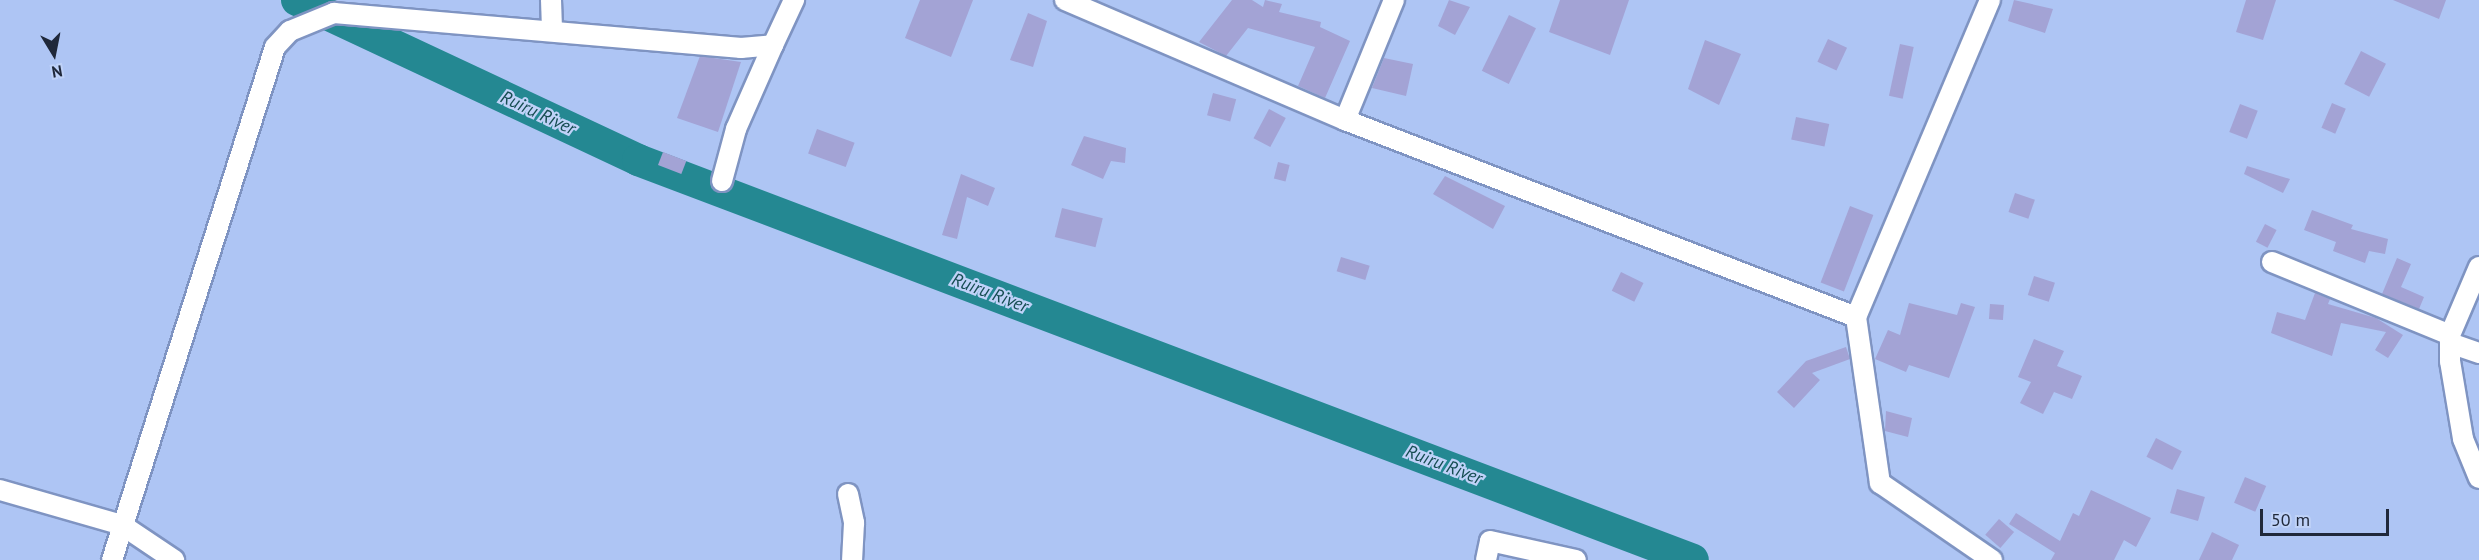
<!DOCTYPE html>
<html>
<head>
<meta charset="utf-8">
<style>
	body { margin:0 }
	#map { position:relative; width:2479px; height:560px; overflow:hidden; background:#aec5f4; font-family:"PT Sans",sans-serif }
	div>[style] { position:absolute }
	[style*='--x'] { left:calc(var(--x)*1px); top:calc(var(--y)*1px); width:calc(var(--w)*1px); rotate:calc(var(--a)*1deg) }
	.river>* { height:32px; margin:-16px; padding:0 16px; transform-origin:16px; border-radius:16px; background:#248892 }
	.building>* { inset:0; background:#a3a3d5; transform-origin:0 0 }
	.roads { filter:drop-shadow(2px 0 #7f94c2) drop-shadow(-2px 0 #7f94c2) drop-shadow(0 2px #7f94c2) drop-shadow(0 -2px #7f94c2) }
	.street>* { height:20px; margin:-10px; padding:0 10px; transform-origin:10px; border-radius:10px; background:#fff }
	span { translate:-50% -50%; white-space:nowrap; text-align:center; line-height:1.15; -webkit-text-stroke:4.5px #bfd2f8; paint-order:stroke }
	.water-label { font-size:18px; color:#164d52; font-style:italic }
	.north { position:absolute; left:24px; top:24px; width:60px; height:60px; -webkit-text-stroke:4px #bfd2f8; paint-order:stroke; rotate:170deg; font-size:16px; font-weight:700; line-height:24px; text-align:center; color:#1f283a }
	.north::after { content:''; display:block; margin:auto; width:21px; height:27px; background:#1f283a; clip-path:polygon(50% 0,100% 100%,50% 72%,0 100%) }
	.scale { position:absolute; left:2260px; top:509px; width:129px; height:27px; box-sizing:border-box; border:3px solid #1f283a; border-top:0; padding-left:8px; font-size:18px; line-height:21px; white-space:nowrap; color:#1f283a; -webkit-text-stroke:4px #bfd2f8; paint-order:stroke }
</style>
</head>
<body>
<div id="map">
	<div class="river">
		<i style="--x:297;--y:0;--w:377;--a:25.1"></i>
		<i style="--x:638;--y:160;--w:1128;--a:20.76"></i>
	</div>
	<div class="building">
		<i style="clip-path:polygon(920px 0,973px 0,951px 57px,905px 38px)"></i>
		<i style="clip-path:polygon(1232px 0,1252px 0,1263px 7px,1265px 0,1282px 4px,1279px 12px,1321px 22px,1320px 27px,1350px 41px,1325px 98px,1298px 86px,1315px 47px,1248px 28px,1226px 56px,1199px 42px)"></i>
		<i style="clip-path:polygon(1449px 0,1470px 7px,1455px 35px,1438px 26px)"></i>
		<i style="clip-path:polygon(1560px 0,1629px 0,1610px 55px,1549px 32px)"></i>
		<i style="clip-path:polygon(2014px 0,2053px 9px,2045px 33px,2008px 21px)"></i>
		<i style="clip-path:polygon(2246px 0,2276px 0,2263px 40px,2236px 32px)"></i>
		<i style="clip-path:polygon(2393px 0,2446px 0,2439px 19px)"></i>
		<i style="clip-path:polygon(1028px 13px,1047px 21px,1033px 67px,1010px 60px)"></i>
		<i style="left:1509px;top:15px;width:30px;height:62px;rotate:26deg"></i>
		<i style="left:1828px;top:39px;width:21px;height:25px;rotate:25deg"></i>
		<i style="clip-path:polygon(1705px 40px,1741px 54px,1719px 105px,1688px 89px)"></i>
		<i style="left:1900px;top:44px;width:14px;height:53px;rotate:12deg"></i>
		<i style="left:2361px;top:51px;width:28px;height:37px;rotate:27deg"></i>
		<i style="clip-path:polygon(700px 56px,741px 62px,718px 132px,677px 118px)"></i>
		<i style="clip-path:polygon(1384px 58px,1413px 64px,1406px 96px,1372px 88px)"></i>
		<i style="left:1213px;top:93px;width:24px;height:23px;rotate:15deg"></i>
		<i style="left:2332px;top:103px;width:15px;height:27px;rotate:23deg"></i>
		<i style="left:2240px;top:104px;width:19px;height:30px;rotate:21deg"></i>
		<i style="left:1269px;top:109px;width:19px;height:33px;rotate:28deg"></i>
		<i style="left:1796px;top:117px;width:34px;height:23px;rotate:12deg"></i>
		<i style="left:817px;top:129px;width:40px;height:26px;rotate:20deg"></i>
		<i style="clip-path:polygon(1084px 136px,1126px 148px,1125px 163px,1111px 161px,1103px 179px,1071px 165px)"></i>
		<i style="left:663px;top:152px;width:25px;height:14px;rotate:21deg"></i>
		<i style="left:1278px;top:162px;width:12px;height:17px;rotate:14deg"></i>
		<i style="clip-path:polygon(2247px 166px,2290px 179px,2283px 193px,2244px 174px)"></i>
		<i style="clip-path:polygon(961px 174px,995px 188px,988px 206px,967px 197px,957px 239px,942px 235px)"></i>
		<i style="clip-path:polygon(1445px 176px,1505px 206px,1493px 229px,1433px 194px)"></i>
		<i style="left:2015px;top:193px;width:21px;height:20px;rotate:19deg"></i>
		<i style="left:1850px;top:206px;width:25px;height:82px;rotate:21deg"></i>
		<i style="left:1062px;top:208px;width:42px;height:30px;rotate:14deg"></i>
		<i style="clip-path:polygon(2312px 210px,2353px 225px,2351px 229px,2388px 239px,2385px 254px,2369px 251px,2365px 263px,2333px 251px,2336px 242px,2304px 230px)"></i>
		<i style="left:2265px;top:224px;width:13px;height:20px;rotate:27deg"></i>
		<i style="left:1341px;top:257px;width:30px;height:15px;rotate:17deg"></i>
		<i style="clip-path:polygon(2397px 258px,2411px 264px,2401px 287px,2424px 297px,2419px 309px,2382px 294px)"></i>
		<i style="left:1621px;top:272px;width:25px;height:21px;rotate:26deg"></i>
		<i style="left:2034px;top:276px;width:22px;height:20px;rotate:18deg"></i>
		<i style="clip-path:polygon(2315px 293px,2330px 299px,2328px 304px,2376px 318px,2403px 335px,2388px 358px,2375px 350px,2386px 332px,2341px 323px,2332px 356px,2271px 333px,2277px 312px,2305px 320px)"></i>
		<i style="clip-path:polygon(1909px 303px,1957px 315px,1961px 303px,1975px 307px,1949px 378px,1909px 365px,1906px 372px,1875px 359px,1888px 330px,1900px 335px)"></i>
		<i style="left:1990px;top:304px;width:14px;height:15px;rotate:4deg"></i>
		<i style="clip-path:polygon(2034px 339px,2064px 351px,2057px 366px,2082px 376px,2072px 399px,2054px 392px,2043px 414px,2020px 403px,2031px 382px,2018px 377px)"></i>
		<i style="clip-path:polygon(1846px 347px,1850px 359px,1812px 373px,1820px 380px,1794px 408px,1777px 392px,1806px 361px)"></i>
		<i style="clip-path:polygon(1886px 411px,1912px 418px,1908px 437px,1885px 431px)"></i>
		<i style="left:2156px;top:438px;width:29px;height:21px;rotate:27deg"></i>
		<i style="left:2245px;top:477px;width:23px;height:28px;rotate:23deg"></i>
		<i style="left:2177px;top:489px;width:29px;height:25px;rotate:16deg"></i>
		<i style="clip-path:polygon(2091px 490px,2151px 518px,2136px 547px,2124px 540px,2114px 560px,2051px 560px,2055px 553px,2009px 524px,2016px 513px,2060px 541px,2073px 513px,2079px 516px)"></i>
		<i style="left:1999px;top:519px;width:20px;height:21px;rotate:41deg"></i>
		<i style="clip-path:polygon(2212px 532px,2239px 545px,2232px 560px,2199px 560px)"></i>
	</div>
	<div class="roads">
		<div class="street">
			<i style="--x:551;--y:0;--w:31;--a:88"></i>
			<i style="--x:1065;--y:0;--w:305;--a:23.2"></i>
			<i style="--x:1345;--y:120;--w:548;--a:21.08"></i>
			<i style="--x:1990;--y:0;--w:344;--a:112.9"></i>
			<i style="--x:1856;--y:317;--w:168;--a:81.8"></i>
			<i style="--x:1880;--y:483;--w:136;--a:34.5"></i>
			<i style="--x:1345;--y:120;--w:130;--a:-67.8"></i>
			<i style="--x:722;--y:181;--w:54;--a:-74.9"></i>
			<i style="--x:736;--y:129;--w:92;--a:-66.2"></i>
			<i style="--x:2272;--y:262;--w:192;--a:22.3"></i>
			<i style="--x:2479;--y:267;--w:74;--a:113.1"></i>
			<i style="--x:2450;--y:335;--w:26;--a:90"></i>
			<i style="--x:2450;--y:361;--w:79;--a:80.5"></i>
			<i style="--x:2463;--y:439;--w:42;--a:67.7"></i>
			<i style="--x:2450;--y:343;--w:31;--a:19"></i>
			<i style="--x:0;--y:490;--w:127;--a:16"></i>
			<i style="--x:122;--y:525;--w:63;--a:33.9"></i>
			<i style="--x:848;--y:494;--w:30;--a:78"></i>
			<i style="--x:854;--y:523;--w:37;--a:93"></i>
			<i style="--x:112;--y:560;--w:538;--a:-72.37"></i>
			<i style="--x:275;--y:47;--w:22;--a:-47"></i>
			<i style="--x:290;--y:31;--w:48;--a:-22.2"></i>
			<i style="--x:334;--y:13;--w:409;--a:4.9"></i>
			<i style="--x:741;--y:48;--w:32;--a:-5"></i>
			<i style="--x:773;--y:45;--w:50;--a:-65"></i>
			<i style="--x:1486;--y:560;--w:19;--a:-78"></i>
			<i style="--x:1490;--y:541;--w:88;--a:12.5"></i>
		</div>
	</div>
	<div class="water-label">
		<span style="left:538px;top:113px;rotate:25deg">Ruiru River</span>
		<span style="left:990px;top:293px;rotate:21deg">Ruiru River</span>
		<span style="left:1444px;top:465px;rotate:21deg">Ruiru River</span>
	</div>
	<div class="north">N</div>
	<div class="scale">50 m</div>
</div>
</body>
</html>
